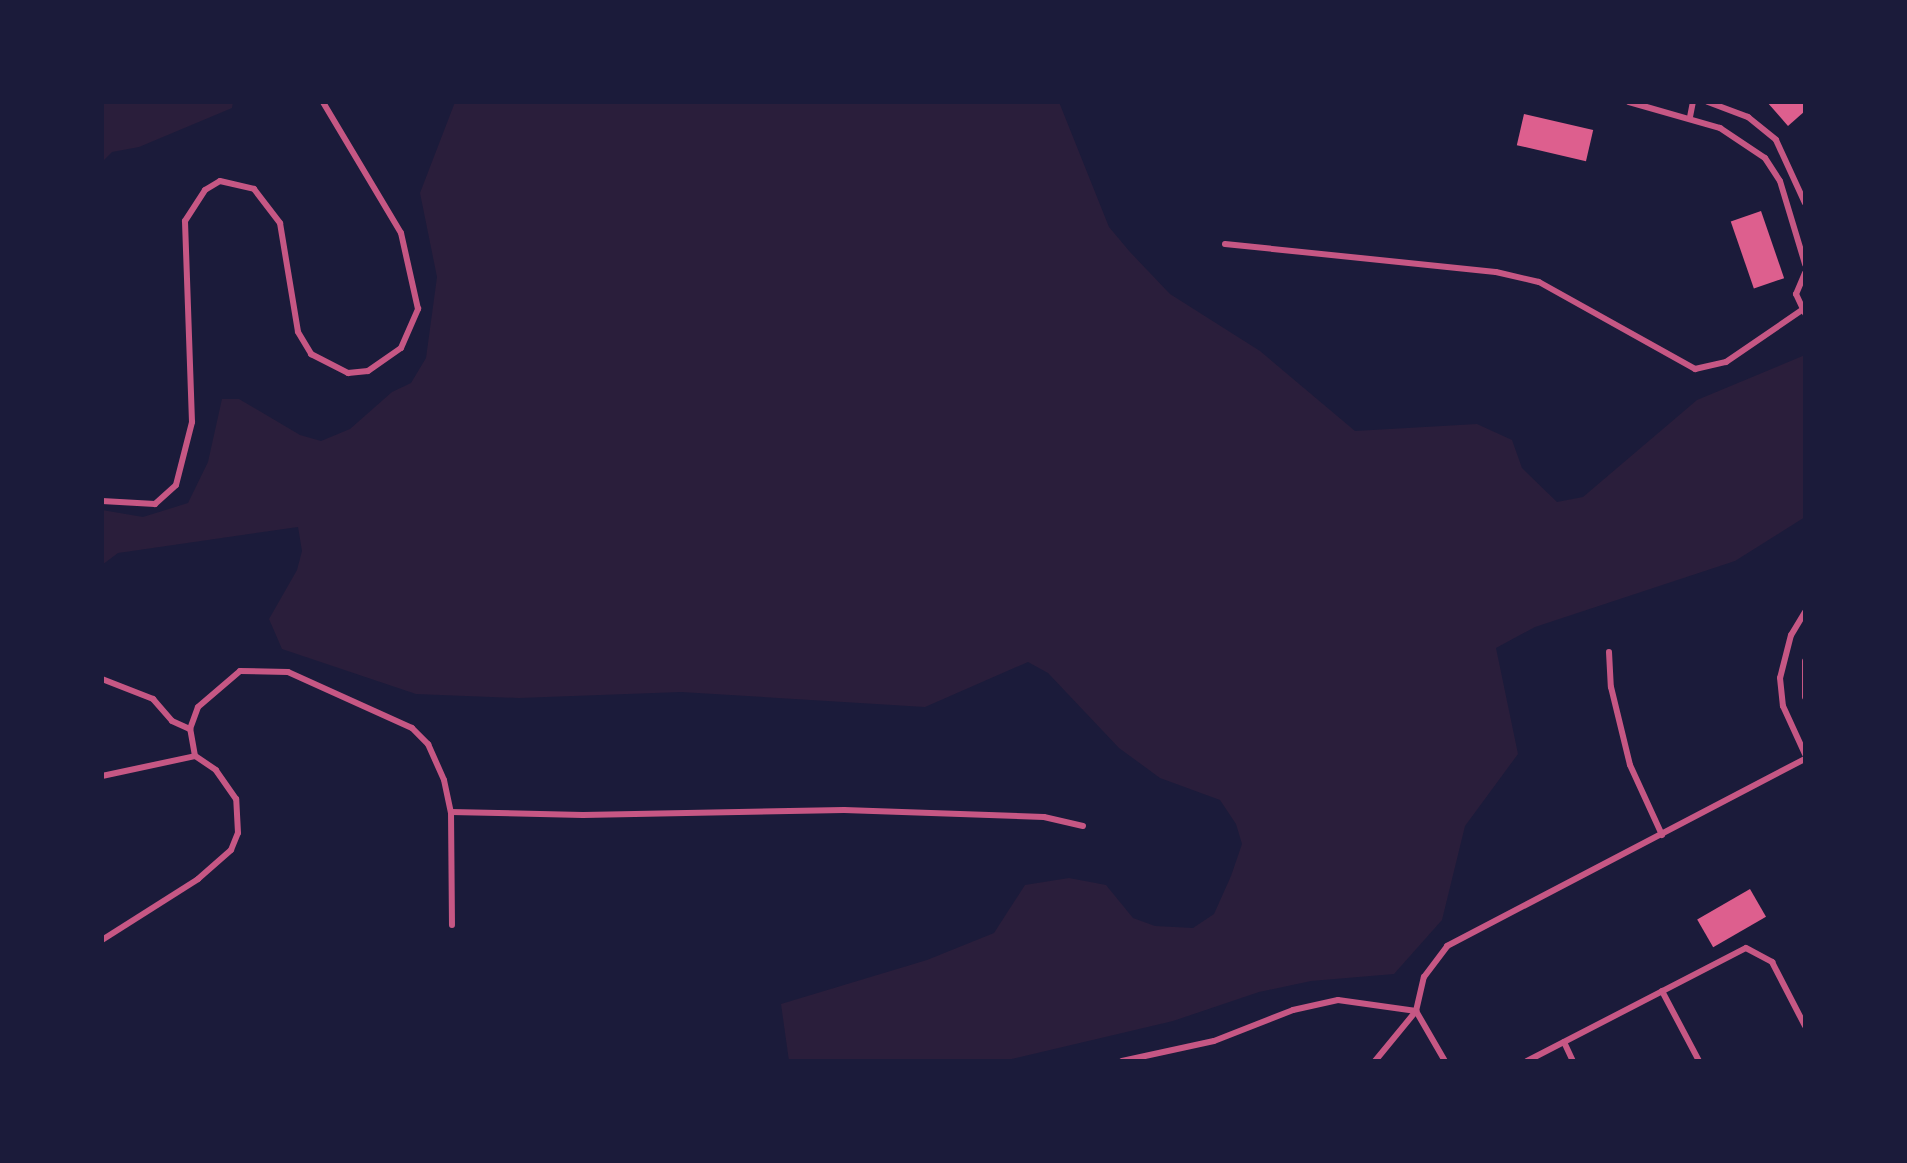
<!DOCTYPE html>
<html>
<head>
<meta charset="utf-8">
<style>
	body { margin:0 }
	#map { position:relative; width:1907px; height:1163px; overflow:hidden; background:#1b1b3a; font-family:"IBM Plex Sans",sans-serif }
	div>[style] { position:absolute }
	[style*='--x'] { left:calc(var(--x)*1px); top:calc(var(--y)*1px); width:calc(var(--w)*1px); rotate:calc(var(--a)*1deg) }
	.green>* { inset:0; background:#2a1e3b }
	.building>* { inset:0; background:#dd5f8e; transform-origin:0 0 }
	.minor>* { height:6px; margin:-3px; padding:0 3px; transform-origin:3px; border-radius:3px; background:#c65784 }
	span { translate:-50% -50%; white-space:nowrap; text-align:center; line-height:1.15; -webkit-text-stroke:6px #1b1b3a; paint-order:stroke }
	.frame { position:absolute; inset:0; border:104px solid #1b1b3a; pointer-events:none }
</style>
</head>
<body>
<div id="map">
	<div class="green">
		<i style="clip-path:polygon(102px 102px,233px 102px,232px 108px,139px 147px,112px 152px,102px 162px)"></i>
		<i style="clip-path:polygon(455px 102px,1059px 102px,1109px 227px,1130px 252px,1170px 294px,1260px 351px,1355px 431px,1477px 424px,1512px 440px,1522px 468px,1557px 502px,1583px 497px,1697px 400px,1805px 355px,1805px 517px,1735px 561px,1535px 627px,1496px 648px,1518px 754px,1465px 826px,1442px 920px,1394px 974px,1311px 981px,1259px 992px,1173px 1021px,1003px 1061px,789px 1061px,781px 1004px,927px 960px,994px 933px,1025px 885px,1069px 878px,1106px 885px,1133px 918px,1155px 926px,1193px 928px,1214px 914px,1231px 876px,1242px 844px,1236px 824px,1220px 800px,1160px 778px,1119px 748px,1048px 673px,1028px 662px,925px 707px,681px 692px,519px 698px,416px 694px,282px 649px,269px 619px,297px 570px,302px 551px,298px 527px,118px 553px,102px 565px,102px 510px,143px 517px,188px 503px,208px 462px,222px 399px,239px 399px,300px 435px,321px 441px,350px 429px,392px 392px,411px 383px,426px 358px,437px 277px,420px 193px)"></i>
	</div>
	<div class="building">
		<i style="clip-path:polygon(1767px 102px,1803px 102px,1805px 111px,1788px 126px)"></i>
		<i style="left:1524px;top:114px;width:71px;height:32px;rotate:13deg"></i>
		<i style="left:1761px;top:211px;width:71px;height:32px;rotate:71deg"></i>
		<i style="left:1750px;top:889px;width:32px;height:61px;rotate:60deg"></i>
	</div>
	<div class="minor">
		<i style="--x:1629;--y:102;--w:95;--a:15.9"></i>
		<i style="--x:1720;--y:128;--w:54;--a:33.7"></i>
		<i style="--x:1765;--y:158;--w:27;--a:57"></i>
		<i style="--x:1780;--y:181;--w:87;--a:73.2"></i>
		<i style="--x:1708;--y:102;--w:43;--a:20.6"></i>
		<i style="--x:1748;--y:117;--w:36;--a:39"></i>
		<i style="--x:1776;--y:140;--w:69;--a:65.3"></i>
		<i style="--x:1690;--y:117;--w:15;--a:-79"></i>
		<i style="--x:1225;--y:244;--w:272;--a:5.9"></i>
		<i style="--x:1496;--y:272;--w:44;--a:13.1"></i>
		<i style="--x:1539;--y:282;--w:179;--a:29.1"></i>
		<i style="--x:1695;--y:369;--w:32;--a:-13"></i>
		<i style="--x:1726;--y:362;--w:92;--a:-34.4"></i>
		<i style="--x:1805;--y:273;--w:23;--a:113"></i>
		<i style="--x:1796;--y:294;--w:21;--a:65"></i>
		<i style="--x:102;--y:501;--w:53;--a:3.2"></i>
		<i style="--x:155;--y:504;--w:28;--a:-42"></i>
		<i style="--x:176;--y:485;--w:65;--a:-75.7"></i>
		<i style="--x:192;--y:422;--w:201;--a:-92"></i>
		<i style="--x:185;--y:221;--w:37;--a:-57"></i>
		<i style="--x:205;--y:190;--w:17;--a:-31"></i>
		<i style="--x:220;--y:181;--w:35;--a:13"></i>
		<i style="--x:254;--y:189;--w:43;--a:52.6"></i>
		<i style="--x:280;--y:223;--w:110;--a:80.6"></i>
		<i style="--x:298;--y:332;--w:26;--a:59"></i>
		<i style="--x:311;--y:354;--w:42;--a:27.2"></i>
		<i style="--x:348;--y:373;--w:20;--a:-6"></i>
		<i style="--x:368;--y:371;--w:40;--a:-34.9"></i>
		<i style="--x:401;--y:348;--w:43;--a:-66.4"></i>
		<i style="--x:418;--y:309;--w:78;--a:-102.6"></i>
		<i style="--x:401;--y:233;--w:152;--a:-120.8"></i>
		<i style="--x:1805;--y:612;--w:27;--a:121"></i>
		<i style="--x:1791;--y:635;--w:44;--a:104.3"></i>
		<i style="--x:1780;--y:678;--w:28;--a:84"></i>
		<i style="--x:1783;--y:706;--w:53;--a:65.4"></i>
		<i style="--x:1609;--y:652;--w:35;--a:87"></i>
		<i style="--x:1611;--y:687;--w:80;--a:76.3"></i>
		<i style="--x:1630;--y:765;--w:77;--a:65.4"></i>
		<i style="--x:1805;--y:661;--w:36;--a:90"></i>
		<i style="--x:102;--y:679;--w:55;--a:21.4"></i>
		<i style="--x:153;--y:699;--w:29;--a:49"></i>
		<i style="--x:172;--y:721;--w:20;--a:24"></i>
		<i style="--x:195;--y:756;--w:27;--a:-100"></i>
		<i style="--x:190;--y:729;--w:23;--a:-70"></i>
		<i style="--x:198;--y:707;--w:55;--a:-40.6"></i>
		<i style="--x:240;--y:671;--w:48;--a:1.2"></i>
		<i style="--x:288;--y:672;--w:136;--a:24.3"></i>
		<i style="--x:412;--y:728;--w:23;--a:45"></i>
		<i style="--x:428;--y:744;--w:39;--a:66"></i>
		<i style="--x:444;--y:780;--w:33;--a:78"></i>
		<i style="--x:451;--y:812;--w:113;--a:89.5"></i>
		<i style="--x:102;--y:776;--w:95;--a:-12.1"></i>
		<i style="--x:451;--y:812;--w:132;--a:1.3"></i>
		<i style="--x:583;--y:815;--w:261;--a:-1.1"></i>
		<i style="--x:844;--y:810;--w:200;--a:2"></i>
		<i style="--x:1044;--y:817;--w:40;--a:13"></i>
		<i style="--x:102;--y:940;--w:114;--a:-32.4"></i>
		<i style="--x:198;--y:879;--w:44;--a:-41.3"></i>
		<i style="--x:231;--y:850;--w:18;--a:-68"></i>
		<i style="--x:238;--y:833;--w:34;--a:-93"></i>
		<i style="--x:236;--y:799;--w:35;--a:-125"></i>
		<i style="--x:216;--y:770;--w:25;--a:-146"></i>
		<i style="--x:1662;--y:991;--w:79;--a:62.1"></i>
		<i style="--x:1416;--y:1011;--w:35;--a:-77"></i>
		<i style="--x:1424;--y:977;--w:39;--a:-53"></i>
		<i style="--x:1447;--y:946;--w:404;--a:-27.6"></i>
		<i style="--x:1416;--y:1011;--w:58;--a:59.9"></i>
		<i style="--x:1564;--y:1042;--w:21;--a:65"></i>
		<i style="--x:1122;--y:1061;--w:94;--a:-12.3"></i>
		<i style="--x:1214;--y:1041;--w:85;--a:-21.4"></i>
		<i style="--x:1293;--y:1010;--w:46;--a:-12.5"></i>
		<i style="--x:1338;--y:1000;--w:79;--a:8"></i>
		<i style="--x:1375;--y:1061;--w:65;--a:-50.6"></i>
		<i style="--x:1527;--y:1061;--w:246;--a:-27.3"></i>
		<i style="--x:1746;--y:948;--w:30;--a:28"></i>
		<i style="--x:1772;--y:962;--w:72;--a:62.7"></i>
	</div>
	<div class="frame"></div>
</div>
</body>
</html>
